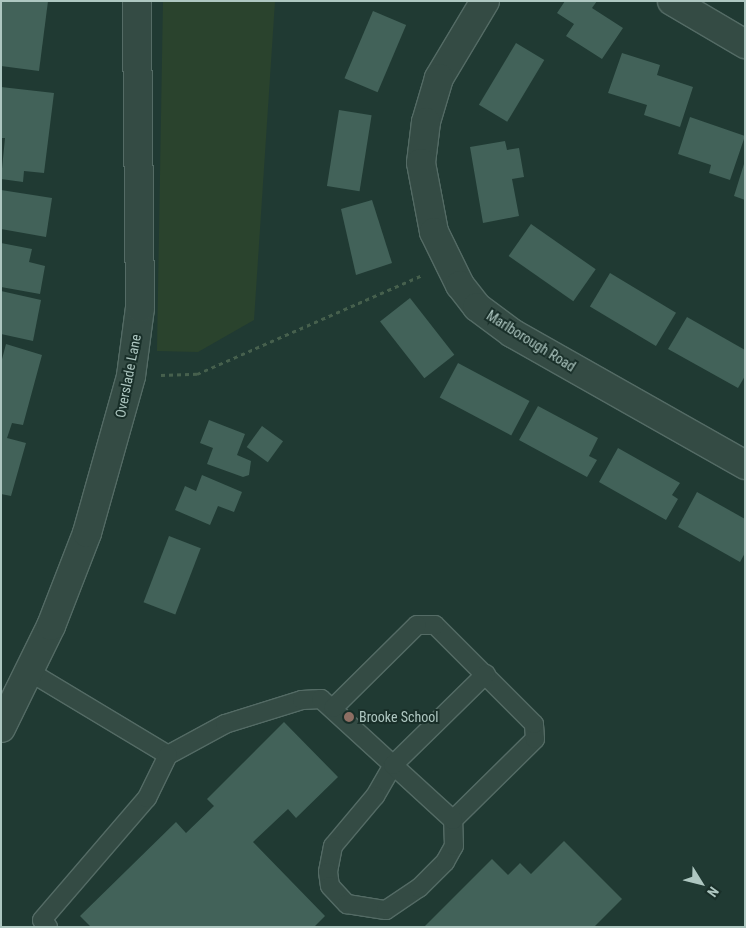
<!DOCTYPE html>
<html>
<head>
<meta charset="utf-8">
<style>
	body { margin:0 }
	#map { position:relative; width:746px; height:928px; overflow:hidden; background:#203a33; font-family:"Roboto Condensed",sans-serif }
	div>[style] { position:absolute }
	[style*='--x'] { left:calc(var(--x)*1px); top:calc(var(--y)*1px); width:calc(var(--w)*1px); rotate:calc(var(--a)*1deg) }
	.green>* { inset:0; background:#2a432d }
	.building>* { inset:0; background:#426259; transform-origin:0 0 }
	.path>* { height:3px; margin-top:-1.5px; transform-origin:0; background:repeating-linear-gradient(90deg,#46604d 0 4px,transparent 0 8px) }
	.roads { filter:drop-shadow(1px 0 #546b65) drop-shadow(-1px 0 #546b65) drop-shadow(0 1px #546b65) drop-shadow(0 -1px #546b65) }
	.lane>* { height:18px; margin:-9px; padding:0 9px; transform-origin:9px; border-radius:9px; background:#344b44 }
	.street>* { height:28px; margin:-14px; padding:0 14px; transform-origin:14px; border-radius:14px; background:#344b44 }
	.dots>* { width:14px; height:14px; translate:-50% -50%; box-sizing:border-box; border:2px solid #192f29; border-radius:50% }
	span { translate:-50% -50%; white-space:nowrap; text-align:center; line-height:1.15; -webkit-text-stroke:4px #192f29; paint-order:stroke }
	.street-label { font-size:14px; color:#aec7c1 }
	.poi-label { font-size:14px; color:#aec7c1 }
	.left { translate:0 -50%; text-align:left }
	.frame { position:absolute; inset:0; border:2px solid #aec7c1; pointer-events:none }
	.north { position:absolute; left:676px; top:858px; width:50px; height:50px; -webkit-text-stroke:4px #192f29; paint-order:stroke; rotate:126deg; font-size:14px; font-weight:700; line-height:20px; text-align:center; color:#aec7c1 }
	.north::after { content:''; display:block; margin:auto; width:18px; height:22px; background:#aec7c1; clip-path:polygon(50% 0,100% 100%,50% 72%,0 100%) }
</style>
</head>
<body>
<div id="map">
	<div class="green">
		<i style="clip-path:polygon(163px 1px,275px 1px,254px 320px,198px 352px,157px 351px)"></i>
	</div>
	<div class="building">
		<i style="clip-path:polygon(1px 1px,48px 1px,39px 71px,1px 66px)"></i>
		<i style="clip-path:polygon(565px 1px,597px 1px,592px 8px,623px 28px,602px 59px,566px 36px,574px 24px,557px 13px)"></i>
		<i style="left:373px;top:11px;width:36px;height:73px;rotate:23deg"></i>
		<i style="left:516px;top:43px;width:33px;height:72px;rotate:31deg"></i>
		<i style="clip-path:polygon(622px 53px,660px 65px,657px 75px,693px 87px,680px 127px,644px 115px,647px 105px,608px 93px)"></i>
		<i style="clip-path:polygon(1px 87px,54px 93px,44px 173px,24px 171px,23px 182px,1px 179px,5px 138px,1px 138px)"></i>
		<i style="left:339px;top:110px;width:33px;height:77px;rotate:9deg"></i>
		<i style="clip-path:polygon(690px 117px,745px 136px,730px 180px,709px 173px,711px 165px,678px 154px)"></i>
		<i style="clip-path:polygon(505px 141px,507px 150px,519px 148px,524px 177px,512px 179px,519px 216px,483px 223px,470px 147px)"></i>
		<i style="clip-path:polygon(744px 164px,745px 165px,745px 200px,734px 196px)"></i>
		<i style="clip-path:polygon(1px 190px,52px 198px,46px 237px,1px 229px)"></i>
		<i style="clip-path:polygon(372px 200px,392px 263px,356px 275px,341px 209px)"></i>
		<i style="left:531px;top:224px;width:79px;height:39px;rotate:35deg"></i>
		<i style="clip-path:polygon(1px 243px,32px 249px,29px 262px,45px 266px,40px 294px,1px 287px)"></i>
		<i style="left:610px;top:273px;width:77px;height:39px;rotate:31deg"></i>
		<i style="clip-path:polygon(1px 291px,41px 300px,33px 341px,1px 334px)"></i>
		<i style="left:410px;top:298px;width:72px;height:38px;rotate:52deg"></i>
		<i style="clip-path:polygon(687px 317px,745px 350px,745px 376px,738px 388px,668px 349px)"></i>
		<i style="clip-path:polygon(6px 344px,42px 355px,23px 425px,12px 423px,7px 438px,26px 443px,11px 496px,1px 494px,1px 363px)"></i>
		<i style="left:458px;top:363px;width:81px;height:39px;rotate:28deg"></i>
		<i style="clip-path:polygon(538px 406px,598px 438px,589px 456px,597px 460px,587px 477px,519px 440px)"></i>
		<i style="clip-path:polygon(209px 420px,245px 434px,237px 455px,251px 461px,249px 475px,243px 477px,207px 464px,213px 448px,200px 443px)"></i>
		<i style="left:262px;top:426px;width:26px;height:26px;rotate:36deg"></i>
		<i style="clip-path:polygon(618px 448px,680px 483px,672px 495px,678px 499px,666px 520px,599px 482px)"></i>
		<i style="clip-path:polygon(202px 475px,242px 492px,234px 512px,218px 506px,210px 525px,175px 510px,185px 486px,196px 491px)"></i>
		<i style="clip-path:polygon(697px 492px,745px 519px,745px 553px,740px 562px,678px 527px)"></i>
		<i style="left:169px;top:536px;width:34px;height:71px;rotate:21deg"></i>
		<i style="clip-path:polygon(284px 722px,338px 777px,296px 818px,288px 809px,253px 842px,325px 916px,314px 927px,91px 927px,80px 916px,176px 822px,186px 833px,214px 806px,207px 799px)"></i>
		<i style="clip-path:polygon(564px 841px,622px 899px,594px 927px,424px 927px,492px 859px,508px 875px,520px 863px,531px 874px)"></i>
	</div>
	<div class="path">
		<i style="--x:161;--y:375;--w:36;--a:-2"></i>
		<i style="--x:197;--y:374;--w:246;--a:-23.7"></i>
	</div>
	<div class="roads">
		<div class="lane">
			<i style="--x:30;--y:672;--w:161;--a:31"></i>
			<i style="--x:168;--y:755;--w:65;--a:-28.5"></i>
			<i style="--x:225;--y:724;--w:81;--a:-17.3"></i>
			<i style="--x:302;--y:700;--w:19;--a:-3"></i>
			<i style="--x:321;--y:699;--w:98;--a:42.5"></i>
			<i style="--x:393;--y:765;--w:36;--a:120"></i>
			<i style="--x:375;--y:796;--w:65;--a:130"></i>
			<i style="--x:333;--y:846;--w:26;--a:101"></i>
			<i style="--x:328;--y:872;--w:14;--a:82"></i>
			<i style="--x:330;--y:886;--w:25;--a:47"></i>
			<i style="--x:347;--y:904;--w:39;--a:9"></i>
			<i style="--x:386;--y:910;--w:40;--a:-34"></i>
			<i style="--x:419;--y:888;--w:37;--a:-45"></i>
			<i style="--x:445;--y:862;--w:18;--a:-61"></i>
			<i style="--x:454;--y:846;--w:26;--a:-92"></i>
			<i style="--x:453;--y:820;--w:115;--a:-44.6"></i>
			<i style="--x:535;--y:739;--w:15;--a:-94"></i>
			<i style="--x:534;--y:724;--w:140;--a:-135"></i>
			<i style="--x:435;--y:625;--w:18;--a:180"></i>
			<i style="--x:417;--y:625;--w:118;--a:135.3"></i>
			<i style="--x:453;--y:820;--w:81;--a:-137.5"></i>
			<i style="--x:393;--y:765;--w:130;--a:-44.4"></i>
			<i style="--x:48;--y:927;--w:9;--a:-131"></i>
			<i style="--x:42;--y:920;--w:161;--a:-49.3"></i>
			<i style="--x:147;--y:798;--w:48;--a:-64"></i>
		</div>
		<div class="street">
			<i style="--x:485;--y:1;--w:90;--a:120.9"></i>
			<i style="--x:439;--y:78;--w:46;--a:106.5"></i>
			<i style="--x:426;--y:122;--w:41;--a:97"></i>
			<i style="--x:421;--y:163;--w:70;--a:79.3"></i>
			<i style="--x:434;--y:232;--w:59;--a:63.9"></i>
			<i style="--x:460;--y:285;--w:28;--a:52"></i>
			<i style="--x:477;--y:307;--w:44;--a:36.6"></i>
			<i style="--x:512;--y:333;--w:268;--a:29.5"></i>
			<i style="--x:672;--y:1;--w:85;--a:30.5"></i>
			<i style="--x:1;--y:728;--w:114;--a:-63.9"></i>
			<i style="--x:51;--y:626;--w:100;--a:-68.8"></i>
			<i style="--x:87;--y:533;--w:163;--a:-74.3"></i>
			<i style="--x:131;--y:376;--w:69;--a:-82.5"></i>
			<i style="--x:140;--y:308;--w:307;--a:-90.6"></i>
		</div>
	</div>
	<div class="dots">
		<i style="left:349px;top:717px;background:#8d6e63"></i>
	</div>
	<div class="street-label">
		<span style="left:531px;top:341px;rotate:32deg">Marlborough Road</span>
		<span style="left:128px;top:376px;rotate:-79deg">Overslade Lane</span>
	</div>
	<div class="poi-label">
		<span class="left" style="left:359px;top:717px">Brooke School</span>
	</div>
	<div class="frame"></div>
	<div class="north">N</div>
</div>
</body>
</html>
